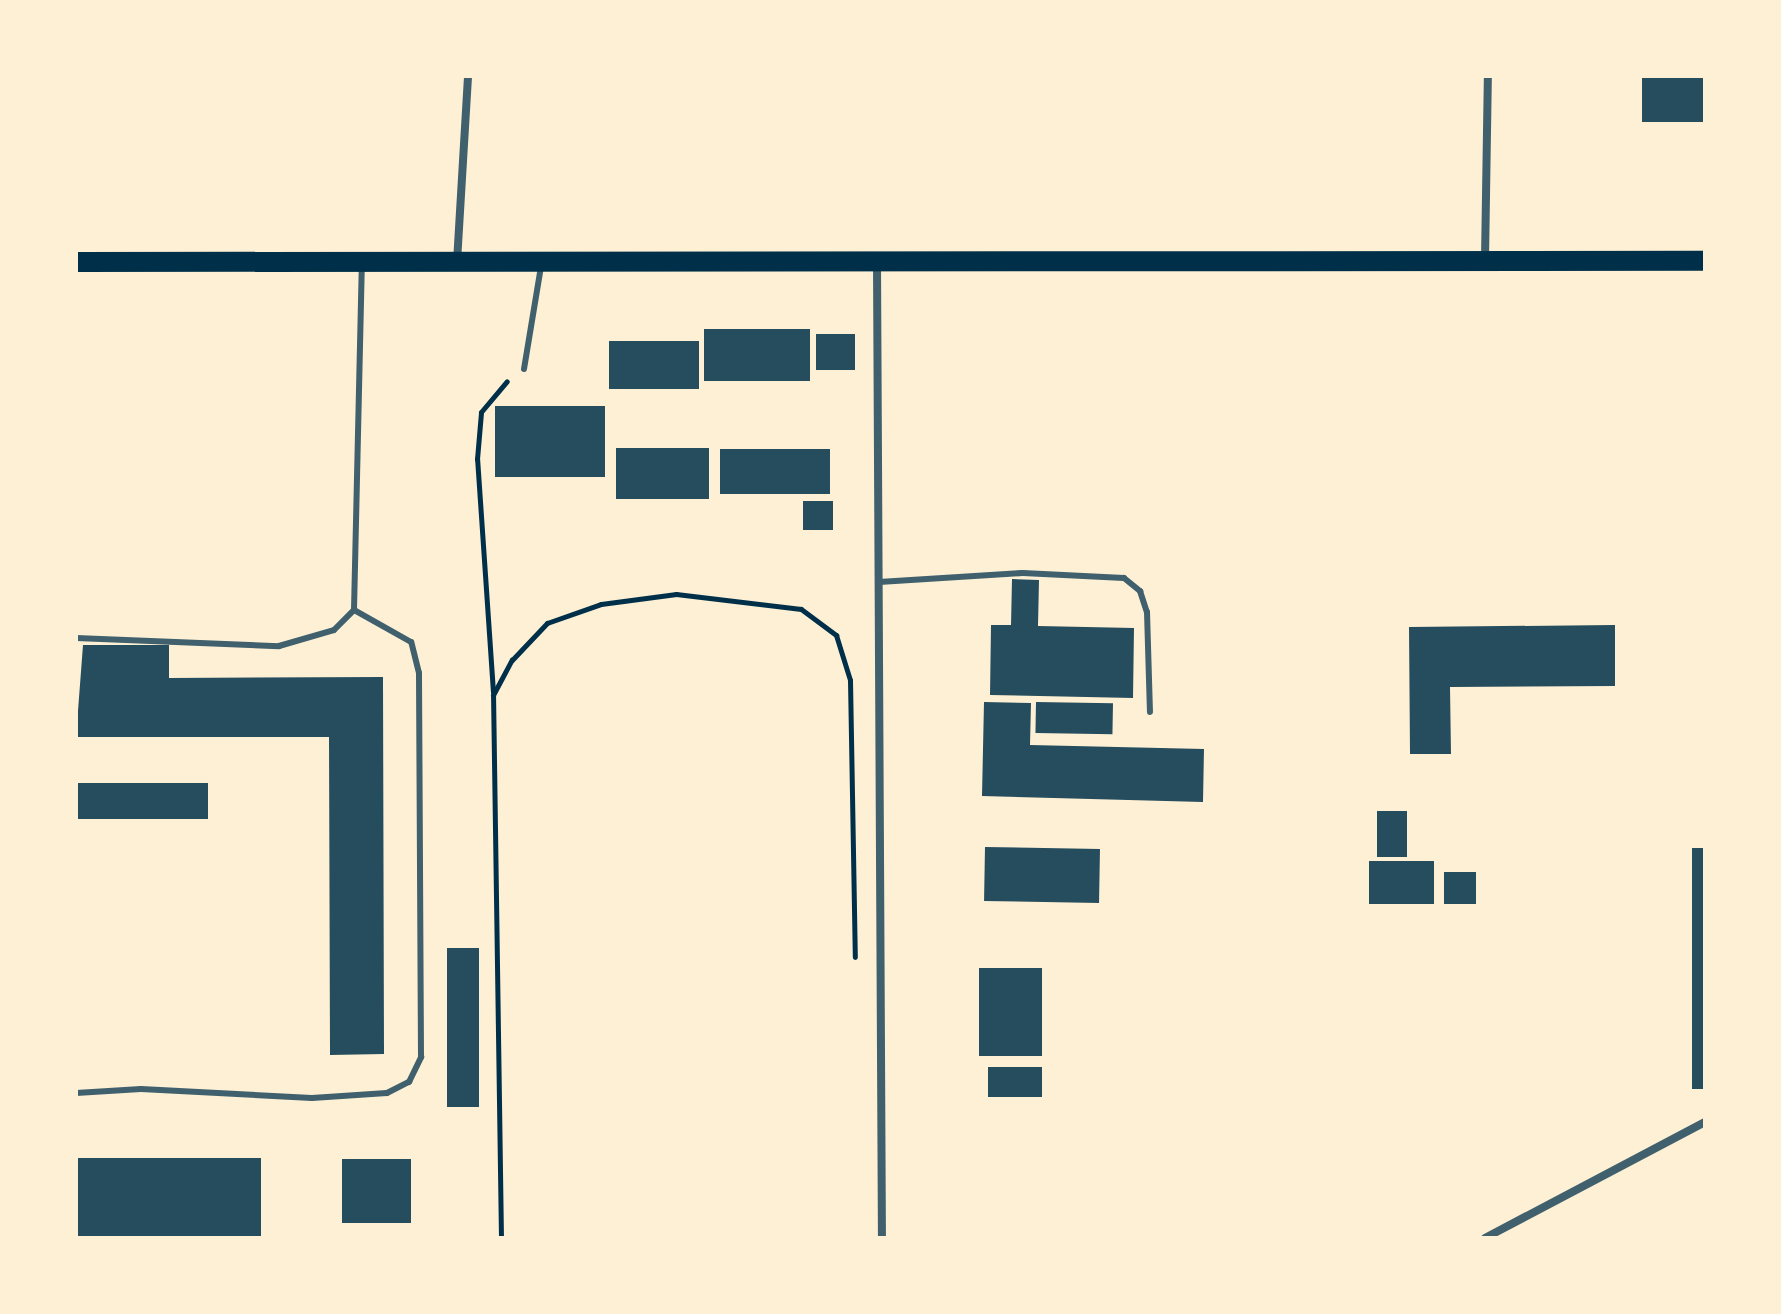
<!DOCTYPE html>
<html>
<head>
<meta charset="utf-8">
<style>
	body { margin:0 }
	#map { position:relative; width:1781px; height:1314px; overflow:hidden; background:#fdf0d5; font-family:"Crimson Pro",serif }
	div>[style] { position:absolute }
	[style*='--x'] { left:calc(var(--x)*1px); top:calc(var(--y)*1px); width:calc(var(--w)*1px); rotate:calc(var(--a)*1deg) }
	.building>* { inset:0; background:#264d5e; transform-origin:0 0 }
	.path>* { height:5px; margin:-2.5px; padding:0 2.5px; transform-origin:2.5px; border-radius:2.5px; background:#003049 }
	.service>* { height:6px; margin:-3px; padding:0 3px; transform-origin:3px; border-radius:3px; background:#3f606c }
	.minor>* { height:8px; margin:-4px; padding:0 4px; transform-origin:4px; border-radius:4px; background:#3f606c }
	.primary>* { height:20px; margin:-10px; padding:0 10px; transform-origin:10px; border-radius:10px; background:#003049 }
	span { translate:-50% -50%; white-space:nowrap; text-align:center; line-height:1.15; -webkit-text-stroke:8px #fdf0d5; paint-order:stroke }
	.frame { position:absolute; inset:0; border:78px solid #fdf0d5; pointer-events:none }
</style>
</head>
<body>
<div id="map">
	<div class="building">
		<i style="left:1642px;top:76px;width:63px;height:46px"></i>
		<i style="left:704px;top:329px;width:106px;height:52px"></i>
		<i style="left:816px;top:334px;width:39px;height:36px"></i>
		<i style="left:609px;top:341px;width:90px;height:48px"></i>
		<i style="left:495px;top:406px;width:110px;height:71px"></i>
		<i style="left:709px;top:448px;width:51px;height:93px;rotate:90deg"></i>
		<i style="left:720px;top:449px;width:110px;height:45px"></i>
		<i style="left:803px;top:501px;width:30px;height:29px"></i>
		<i style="clip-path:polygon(1012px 579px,1039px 580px,1038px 626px,1134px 628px,1133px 698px,990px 695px,991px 625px,1011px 625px)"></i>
		<i style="clip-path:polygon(1615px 625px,1615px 686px,1450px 687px,1451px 754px,1410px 754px,1409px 627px)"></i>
		<i style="clip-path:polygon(83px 645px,169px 645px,169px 678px,383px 677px,384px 1054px,330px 1055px,329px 737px,76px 737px)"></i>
		<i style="clip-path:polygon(984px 702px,1031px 703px,1030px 745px,1204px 749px,1203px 802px,982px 796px)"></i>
		<i style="left:1036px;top:702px;width:77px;height:31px;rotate:1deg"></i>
		<i style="left:76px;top:783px;width:132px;height:36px"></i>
		<i style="left:1377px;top:811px;width:30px;height:46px"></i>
		<i style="left:985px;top:847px;width:115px;height:54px;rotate:1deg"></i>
		<i style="left:1692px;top:848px;width:13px;height:241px"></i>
		<i style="left:1434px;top:861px;width:43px;height:65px;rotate:90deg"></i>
		<i style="left:1444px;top:872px;width:32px;height:32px"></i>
		<i style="left:447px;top:948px;width:32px;height:159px"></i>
		<i style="left:1042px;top:968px;width:88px;height:63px;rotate:90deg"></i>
		<i style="left:988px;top:1067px;width:54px;height:30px"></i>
		<i style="left:77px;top:1158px;width:184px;height:80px"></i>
		<i style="left:411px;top:1159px;width:64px;height:69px;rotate:90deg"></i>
	</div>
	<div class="path">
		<i style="--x:493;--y:692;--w:234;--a:-93.9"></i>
		<i style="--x:477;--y:459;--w:47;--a:-85.1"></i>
		<i style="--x:481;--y:412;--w:40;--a:-50"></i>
		<i style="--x:501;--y:1238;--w:543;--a:-90.84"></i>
		<i style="--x:493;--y:695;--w:40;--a:-62"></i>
		<i style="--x:512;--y:660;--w:51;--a:-46.6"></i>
		<i style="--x:547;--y:623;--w:57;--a:-19.4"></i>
		<i style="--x:601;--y:604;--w:76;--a:-7.6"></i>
		<i style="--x:676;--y:594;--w:126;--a:6.8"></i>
		<i style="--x:801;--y:609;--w:44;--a:36.6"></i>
		<i style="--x:836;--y:635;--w:47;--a:72.7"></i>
		<i style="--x:850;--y:680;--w:277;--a:89"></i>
	</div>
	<div class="service">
		<i style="--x:524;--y:369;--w:104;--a:-80.6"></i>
		<i style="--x:879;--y:582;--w:144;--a:-3.6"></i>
		<i style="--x:1023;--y:573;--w:101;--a:2.8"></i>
		<i style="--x:1124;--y:578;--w:21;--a:39"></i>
		<i style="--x:1140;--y:591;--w:22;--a:72"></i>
		<i style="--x:1147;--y:612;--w:100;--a:88.3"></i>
		<i style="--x:76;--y:638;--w:203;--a:2.3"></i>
		<i style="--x:279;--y:646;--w:57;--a:-16.2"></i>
		<i style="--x:334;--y:630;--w:28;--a:-45"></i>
		<i style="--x:354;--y:610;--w:344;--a:-88.7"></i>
		<i style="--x:76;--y:1093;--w:65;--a:-3.5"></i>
		<i style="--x:141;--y:1089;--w:171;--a:3"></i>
		<i style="--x:312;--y:1098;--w:75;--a:-3.8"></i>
		<i style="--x:387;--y:1093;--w:25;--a:-27"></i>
		<i style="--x:409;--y:1082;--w:28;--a:-64"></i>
		<i style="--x:421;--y:1057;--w:384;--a:-90.3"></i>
		<i style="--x:419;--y:673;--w:32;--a:-104"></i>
		<i style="--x:411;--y:642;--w:65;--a:-150.7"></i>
	</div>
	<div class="minor">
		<i style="--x:1485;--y:259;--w:183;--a:-89.1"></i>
		<i style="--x:457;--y:262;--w:186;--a:-86.6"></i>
		<i style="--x:877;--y:263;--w:975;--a:89.71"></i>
		<i style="--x:1485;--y:1238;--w:249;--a:-27.8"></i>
	</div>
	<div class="primary">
		<i style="--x:76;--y:262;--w:1629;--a:-0.04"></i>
	</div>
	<div class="frame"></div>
</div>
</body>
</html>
